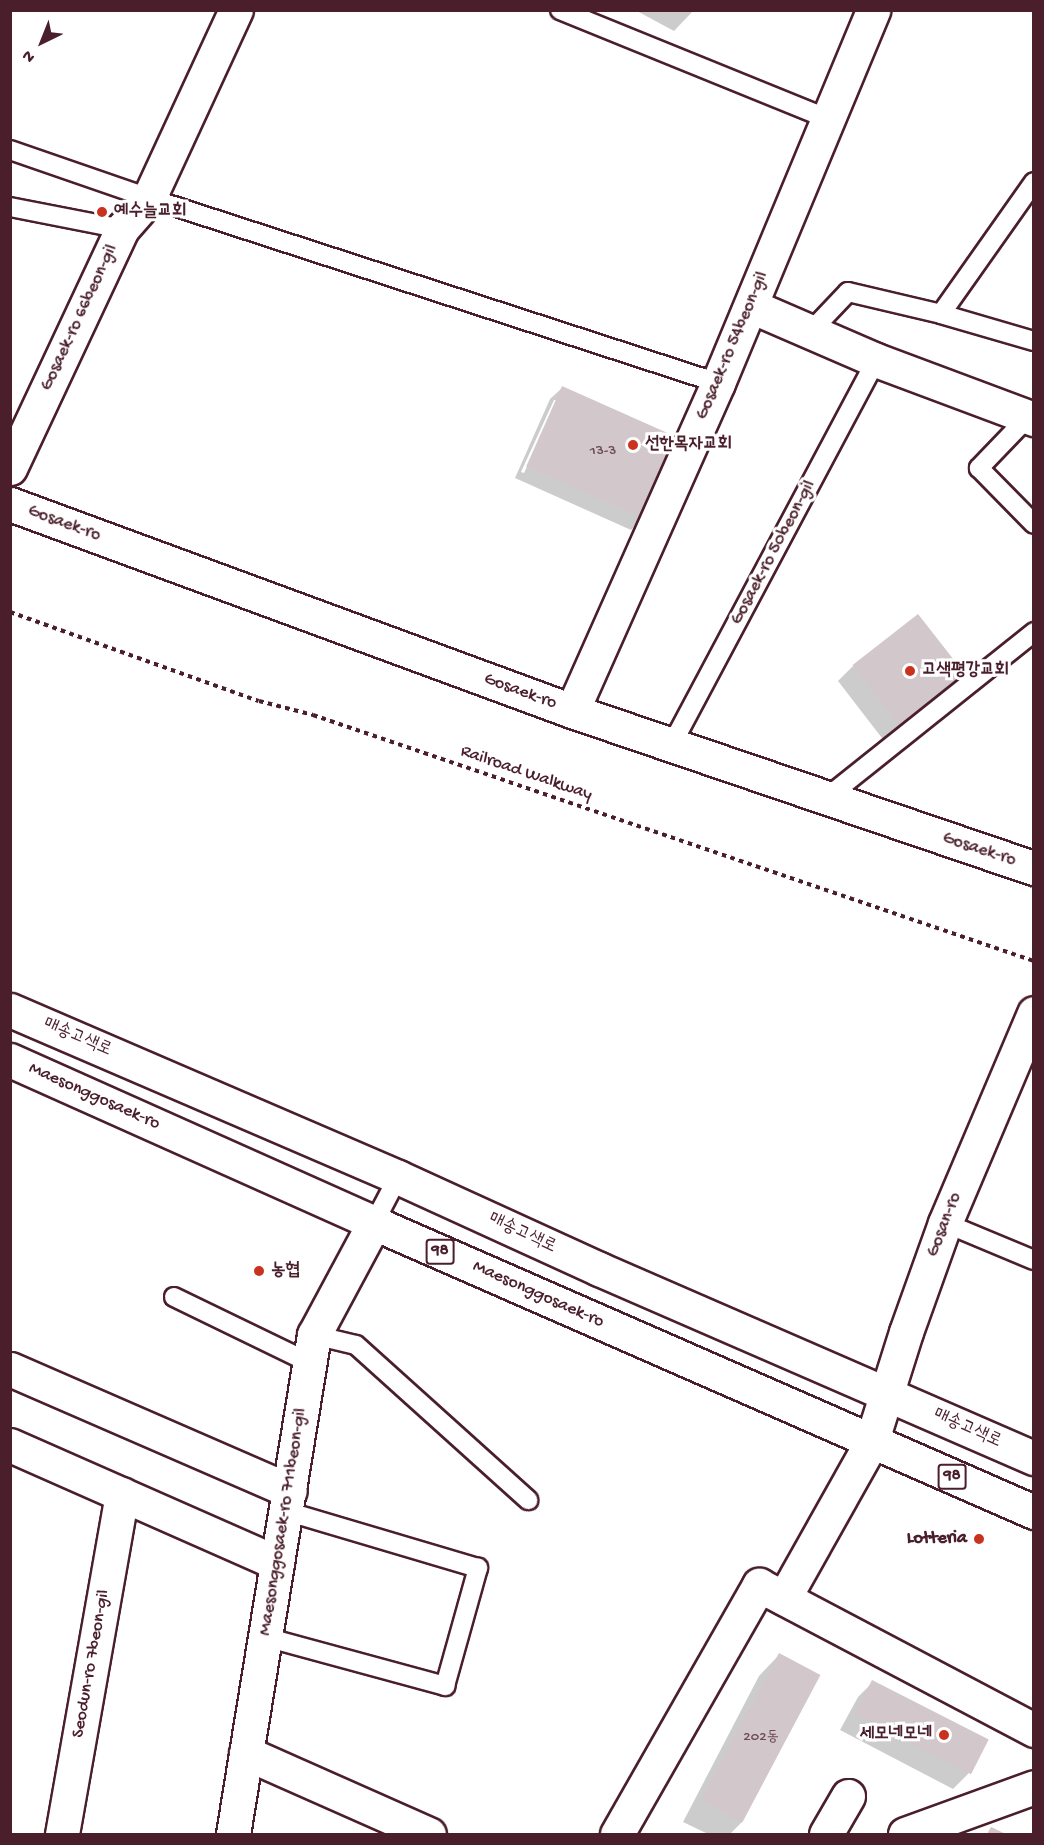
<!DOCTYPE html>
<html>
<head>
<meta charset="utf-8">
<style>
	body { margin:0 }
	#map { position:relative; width:1044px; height:1845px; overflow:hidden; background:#fff; font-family:"Gochi Hand","Poor Story",sans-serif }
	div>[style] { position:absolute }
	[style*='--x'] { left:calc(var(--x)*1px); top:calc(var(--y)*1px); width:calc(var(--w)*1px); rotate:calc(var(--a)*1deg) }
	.shadow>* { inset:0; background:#0003 }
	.building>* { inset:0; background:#d2c7cb; transform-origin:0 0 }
	.path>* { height:4px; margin-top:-2px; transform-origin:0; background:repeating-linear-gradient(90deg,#4a1f2b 0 4.5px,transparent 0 9px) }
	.roads { filter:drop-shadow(2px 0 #4a1f2b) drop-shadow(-2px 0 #4a1f2b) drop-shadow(0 2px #4a1f2b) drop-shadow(0 -2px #4a1f2b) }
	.service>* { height:18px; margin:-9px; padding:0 9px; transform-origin:9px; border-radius:9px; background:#fff }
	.minor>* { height:33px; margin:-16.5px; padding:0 16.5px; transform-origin:16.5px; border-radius:16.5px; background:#fff }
	.tertiary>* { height:33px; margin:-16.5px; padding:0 16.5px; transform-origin:16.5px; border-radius:16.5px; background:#fff }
	.primary>* { height:33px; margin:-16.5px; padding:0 16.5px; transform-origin:16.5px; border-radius:16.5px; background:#fff }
	.dots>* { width:16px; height:16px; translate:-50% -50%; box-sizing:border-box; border:3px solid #fff; border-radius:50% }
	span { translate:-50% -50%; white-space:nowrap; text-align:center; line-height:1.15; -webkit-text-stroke:6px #fff; paint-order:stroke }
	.number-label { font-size:15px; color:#6c4953 }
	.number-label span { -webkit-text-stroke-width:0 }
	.shield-label span { padding:2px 4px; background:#fff; border:2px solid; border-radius:4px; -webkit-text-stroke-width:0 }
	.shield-label { font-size:16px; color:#4a1f2b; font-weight:700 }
	.poi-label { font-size:18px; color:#4a1f2b; font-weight:700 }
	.left { translate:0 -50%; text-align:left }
	.right { translate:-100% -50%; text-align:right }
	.street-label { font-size:18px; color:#4a1f2b }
	.frame { position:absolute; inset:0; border:12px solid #4a1f2b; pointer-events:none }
	.north { position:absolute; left:12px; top:12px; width:60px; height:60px; -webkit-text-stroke:4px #fff; paint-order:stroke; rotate:223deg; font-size:16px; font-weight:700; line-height:24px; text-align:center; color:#4a1f2b }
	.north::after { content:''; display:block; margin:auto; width:21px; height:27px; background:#4a1f2b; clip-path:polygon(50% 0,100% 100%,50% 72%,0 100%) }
</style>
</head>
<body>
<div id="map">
	<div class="shadow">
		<i style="clip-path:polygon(635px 10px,694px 10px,674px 31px)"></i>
		<i style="clip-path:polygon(evenodd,562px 388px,643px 518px,631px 530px,515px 478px,550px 399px,562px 388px,554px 400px,557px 400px,524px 473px,521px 472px,554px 400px)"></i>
		<i style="clip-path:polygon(853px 666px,950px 692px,885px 742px,838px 681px)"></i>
		<i style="clip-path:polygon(779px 1655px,819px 1676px,743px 1821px,730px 1834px,708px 1834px,683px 1822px,759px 1676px)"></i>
		<i style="clip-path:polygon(873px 1682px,986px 1741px,968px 1774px,953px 1789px,840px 1730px,858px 1697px)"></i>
	</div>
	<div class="building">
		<i style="left:562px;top:386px;width:129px;height:88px;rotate:24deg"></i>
		<i style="left:918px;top:614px;width:80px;height:83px;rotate:52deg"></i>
		<i style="left:779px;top:1653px;width:47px;height:167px;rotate:28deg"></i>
		<i style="left:872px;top:1680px;width:131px;height:39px;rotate:27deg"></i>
		<i style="clip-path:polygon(991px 1827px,1006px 1834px,987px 1834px)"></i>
	</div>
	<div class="path">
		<i style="--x:10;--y:612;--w:264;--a:19.7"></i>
		<i style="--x:259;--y:701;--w:56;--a:14.5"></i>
		<i style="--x:313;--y:715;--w:762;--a:18.84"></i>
	</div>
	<div class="roads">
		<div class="service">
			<i style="--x:560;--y:10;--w:289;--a:22.1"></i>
			<i style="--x:10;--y:150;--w:147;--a:19.1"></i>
			<i style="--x:149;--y:198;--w:598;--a:18.01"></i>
			<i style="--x:1034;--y:182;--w:161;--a:125.2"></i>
			<i style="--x:941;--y:314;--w:97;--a:16.2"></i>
			<i style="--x:10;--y:207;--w:114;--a:11.1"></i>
			<i style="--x:812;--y:330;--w:52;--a:-46.5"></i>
			<i style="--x:848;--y:292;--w:96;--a:13.3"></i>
			<i style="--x:1028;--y:417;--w:71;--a:133.9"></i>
			<i style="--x:979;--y:468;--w:78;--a:45.5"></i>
			<i style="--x:671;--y:746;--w:437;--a:-62"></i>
			<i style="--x:825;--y:799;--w:268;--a:-38.6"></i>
			<i style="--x:374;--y:1223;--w:52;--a:-62.4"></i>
			<i style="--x:945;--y:1223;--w:96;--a:22.6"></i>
			<i style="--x:174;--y:1297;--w:151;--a:25.9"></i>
			<i style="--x:314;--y:1335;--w:43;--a:13.4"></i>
			<i style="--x:356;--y:1345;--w:232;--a:42"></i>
			<i style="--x:265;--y:1637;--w:187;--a:15.2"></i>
			<i style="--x:445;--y:1686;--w:123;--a:-74.4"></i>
			<i style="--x:478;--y:1568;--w:200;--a:-163.5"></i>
		</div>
		<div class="minor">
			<i style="--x:751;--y:306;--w:136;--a:23.4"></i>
			<i style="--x:876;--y:360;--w:169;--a:20.5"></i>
			<i style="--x:10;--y:468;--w:264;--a:-64.9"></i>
			<i style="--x:122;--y:229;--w:41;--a:-48.9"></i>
			<i style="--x:149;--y:198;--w:207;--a:-65.2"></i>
			<i style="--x:572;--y:711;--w:359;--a:-66"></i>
			<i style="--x:718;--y:383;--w:404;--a:-67.4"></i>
			<i style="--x:10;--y:1369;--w:305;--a:23.5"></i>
			<i style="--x:10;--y:1445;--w:292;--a:23.8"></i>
			<i style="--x:784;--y:1598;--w:178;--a:-60.7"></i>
			<i style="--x:246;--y:1753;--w:200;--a:23.9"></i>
			<i style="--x:62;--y:1834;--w:345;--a:-80"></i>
			<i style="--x:233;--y:1834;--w:506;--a:-80.78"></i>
			<i style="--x:314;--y:1335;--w:127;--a:-61.8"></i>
			<i style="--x:617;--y:1834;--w:287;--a:-60.3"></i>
			<i style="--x:759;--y:1585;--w:311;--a:27.8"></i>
			<i style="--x:826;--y:1834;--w:44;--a:-59.9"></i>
			<i style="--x:905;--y:1834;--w:137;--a:-20"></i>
		</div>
		<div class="tertiary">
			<i style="--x:10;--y:504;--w:599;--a:20.22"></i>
			<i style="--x:572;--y:711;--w:488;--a:18.8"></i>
			<i style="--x:871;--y:1443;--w:116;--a:-72.5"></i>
			<i style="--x:906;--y:1332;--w:116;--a:-70.3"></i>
			<i style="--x:945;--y:1223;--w:228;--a:-67"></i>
		</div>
		<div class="primary">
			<i style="--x:10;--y:1010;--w:422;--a:23.3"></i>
			<i style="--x:398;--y:1177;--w:221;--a:24.6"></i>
			<i style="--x:599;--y:1269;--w:474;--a:23.5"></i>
			<i style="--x:10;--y:1060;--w:399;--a:24.1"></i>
			<i style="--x:374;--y:1223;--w:721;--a:23.65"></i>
		</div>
	</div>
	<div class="dots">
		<i style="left:102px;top:212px;background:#c8321e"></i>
		<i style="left:633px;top:445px;background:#c8321e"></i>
		<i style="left:910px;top:671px;background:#c8321e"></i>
		<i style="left:259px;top:1271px;background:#c8321e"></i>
		<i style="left:979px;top:1539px;background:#c8321e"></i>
		<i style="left:944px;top:1735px;background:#c8321e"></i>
	</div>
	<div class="number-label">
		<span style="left:603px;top:452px">13-3</span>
		<span style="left:761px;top:1738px">202동</span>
	</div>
	<div class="shield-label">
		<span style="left:440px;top:1252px">98</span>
		<span style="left:952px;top:1477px">98</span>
	</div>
	<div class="poi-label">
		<span class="left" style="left:114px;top:212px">예수늘교회</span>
		<span class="left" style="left:645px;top:445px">선한목자교회</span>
		<span class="left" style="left:922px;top:671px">고색평강교회</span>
		<span class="left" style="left:271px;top:1271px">농협</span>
		<span class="right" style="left:967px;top:1539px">Lotteria</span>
		<span class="right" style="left:932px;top:1735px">세모네모네</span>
	</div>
	<div class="street-label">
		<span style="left:80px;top:318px;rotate:-65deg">Gosaek-ro 66beon-gil</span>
		<span style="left:733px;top:346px;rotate:-67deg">Gosaek-ro 54beon-gil</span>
		<span style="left:64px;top:524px;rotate:20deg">Gosaek-ro</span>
		<span style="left:774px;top:553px;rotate:-62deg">Gosaek-ro 50beon-gil</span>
		<span style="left:520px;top:692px;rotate:20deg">Gosaek-ro</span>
		<span style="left:526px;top:774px;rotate:19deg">Railroad Walkway</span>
		<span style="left:979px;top:850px;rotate:18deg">Gosaek-ro</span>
		<span style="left:77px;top:1038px;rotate:23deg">매송고색로</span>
		<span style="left:94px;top:1097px;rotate:24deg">Maesonggosaek-ro</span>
		<span style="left:945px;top:1225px;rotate:-69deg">Gosan-ro</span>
		<span style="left:522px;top:1234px;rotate:25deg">매송고색로</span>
		<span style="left:538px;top:1295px;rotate:24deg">Maesonggosaek-ro</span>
		<span style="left:967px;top:1429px;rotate:24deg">매송고색로</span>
		<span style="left:284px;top:1522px;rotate:-81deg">Maesonggosaek-ro 711beon-gil</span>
		<span style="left:92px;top:1664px;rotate:-80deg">Seodun-ro 7beon-gil</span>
	</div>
	<div class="frame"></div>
	<div class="north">N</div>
</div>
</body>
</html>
